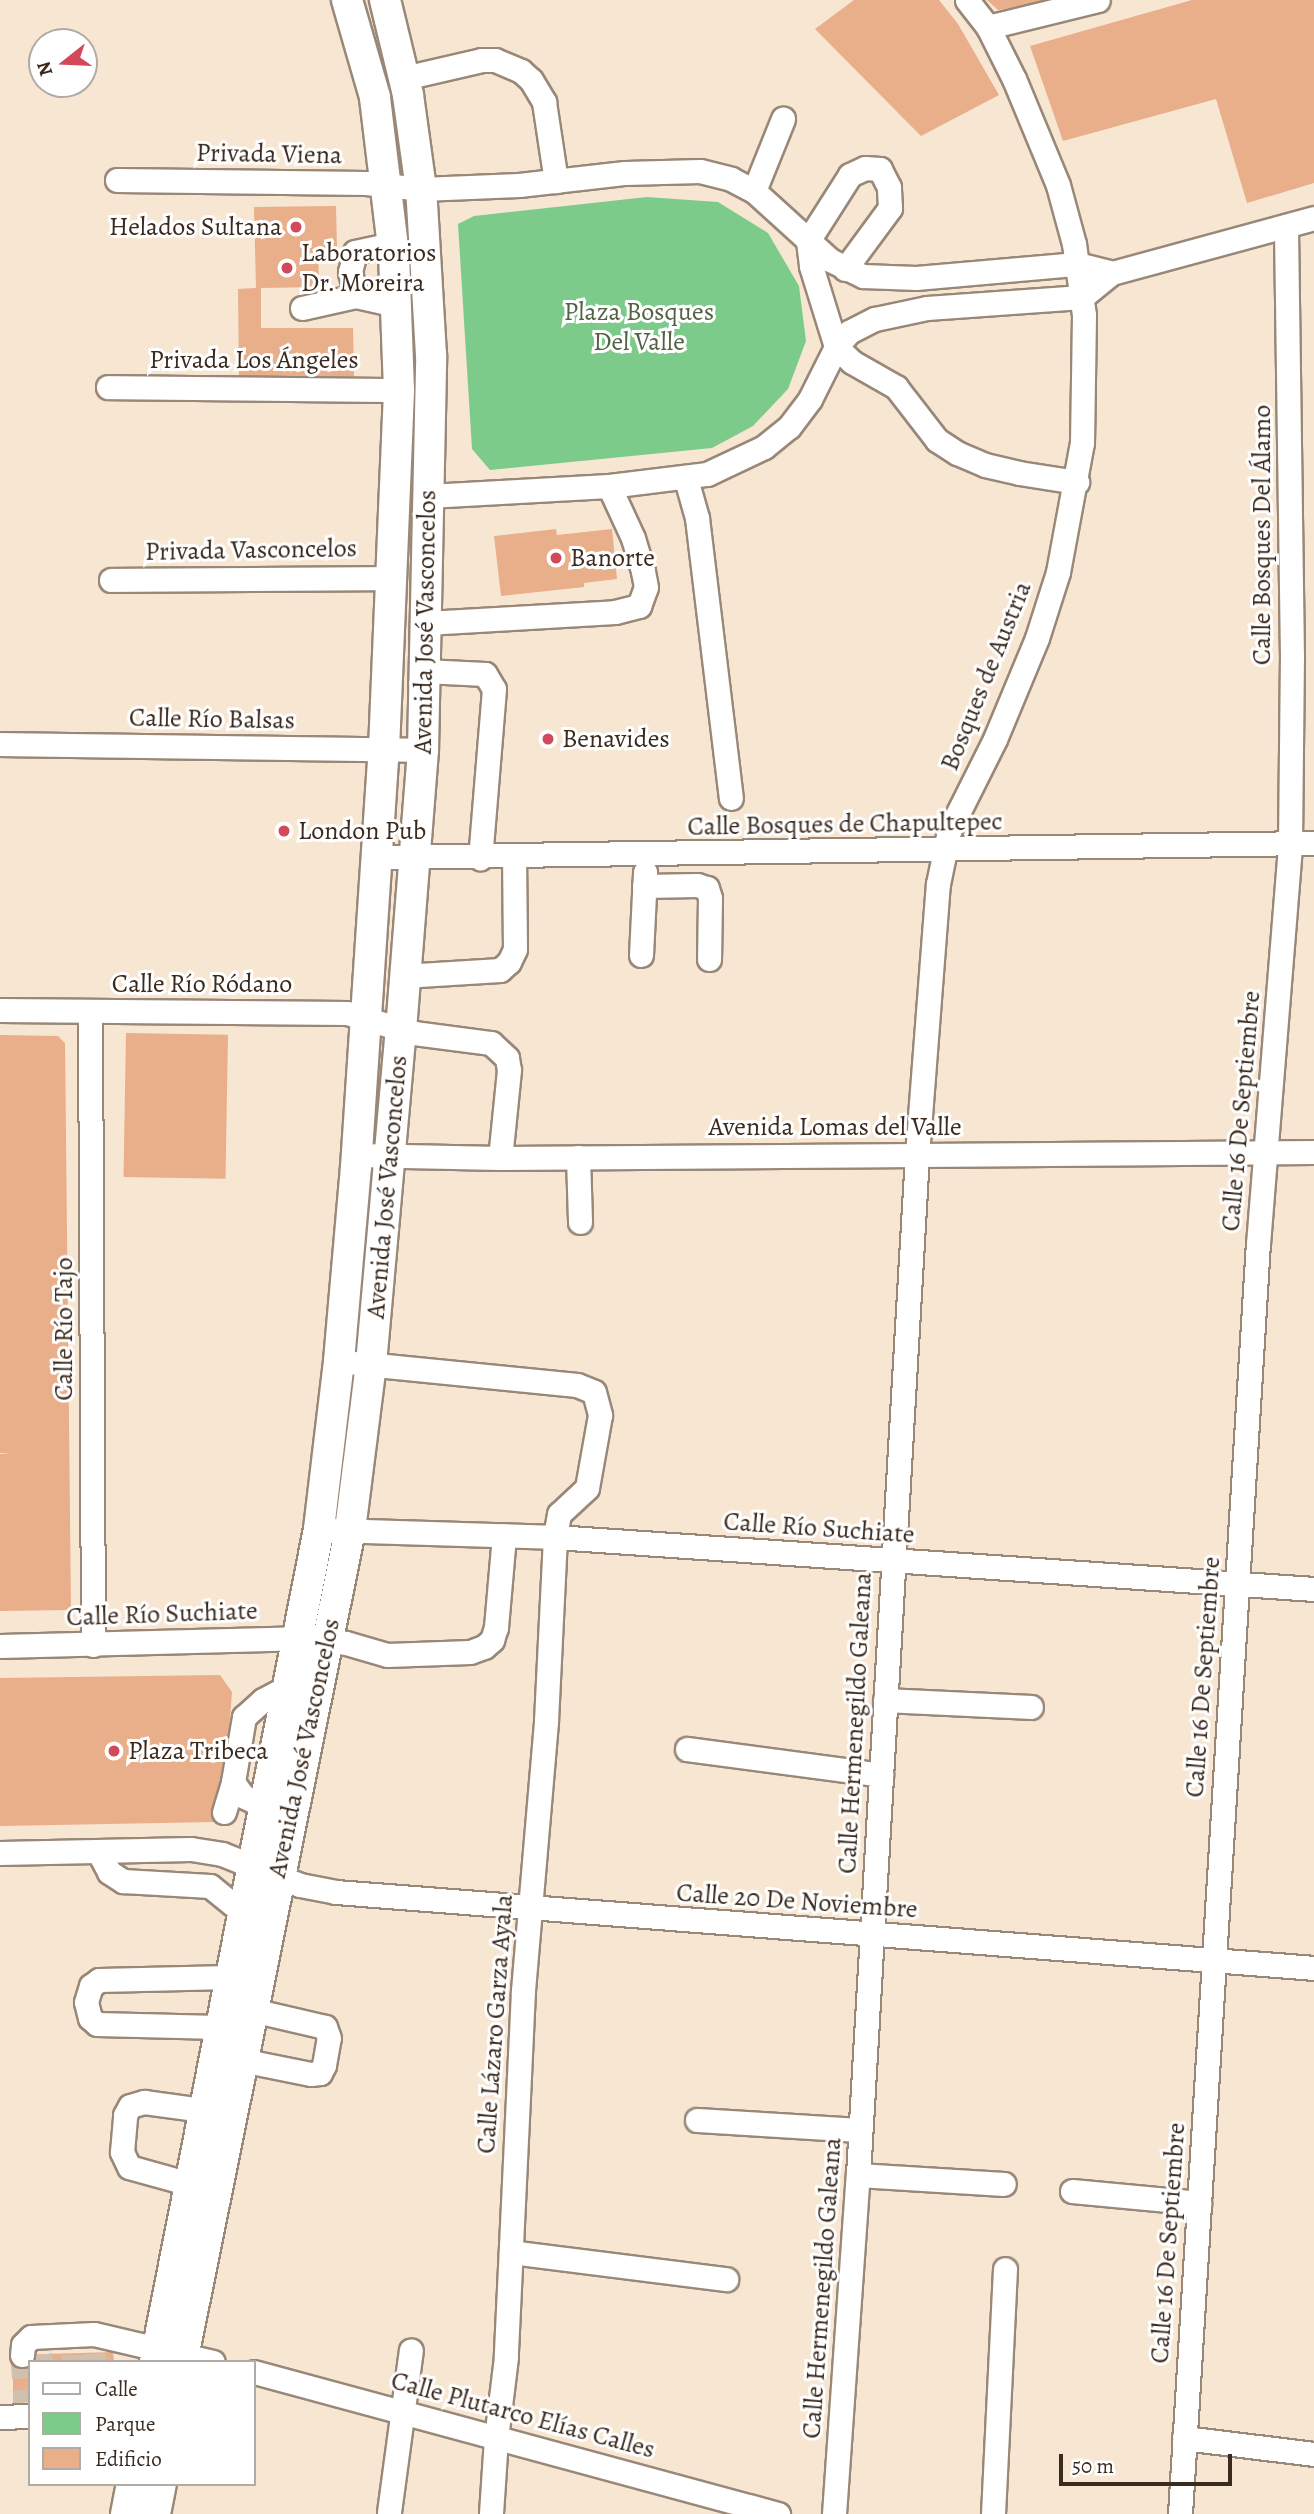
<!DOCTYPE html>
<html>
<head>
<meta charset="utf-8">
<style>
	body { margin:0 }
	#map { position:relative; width:1314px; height:2514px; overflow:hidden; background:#f7e6d2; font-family:Alegreya,serif }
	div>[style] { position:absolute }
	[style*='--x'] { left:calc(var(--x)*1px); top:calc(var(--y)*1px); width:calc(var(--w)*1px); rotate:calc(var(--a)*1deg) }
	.green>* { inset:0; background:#7dcb8b }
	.building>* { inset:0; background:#e9ae8a; transform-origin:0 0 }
	.minor-tunnel>* { height:23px; margin-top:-11.5px; transform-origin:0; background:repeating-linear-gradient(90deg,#d1c0ae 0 23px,transparent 0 34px) }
	.roads { filter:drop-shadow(2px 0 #998878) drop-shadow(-2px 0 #998878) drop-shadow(0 2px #998878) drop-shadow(0 -2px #998878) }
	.minor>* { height:23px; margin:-11.5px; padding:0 11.5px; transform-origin:11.5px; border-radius:11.5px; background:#fff }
	.major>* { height:30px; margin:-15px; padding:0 15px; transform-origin:15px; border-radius:15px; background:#fff }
	.dots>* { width:19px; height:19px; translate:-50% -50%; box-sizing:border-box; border:4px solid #fff; border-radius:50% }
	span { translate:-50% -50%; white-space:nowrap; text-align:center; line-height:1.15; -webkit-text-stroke:6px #fff; paint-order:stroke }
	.street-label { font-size:26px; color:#3b2a1e }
	.poi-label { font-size:26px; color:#3b2a1e }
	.right { translate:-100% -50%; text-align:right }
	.left { translate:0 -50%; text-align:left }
	.park-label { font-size:26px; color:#526244 }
	.legend { position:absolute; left:28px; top:2360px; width:228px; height:126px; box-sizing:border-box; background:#fff; border:2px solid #b1aaa5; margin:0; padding:9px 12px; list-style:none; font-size:21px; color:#3b2a1e }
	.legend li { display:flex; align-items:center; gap:14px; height:35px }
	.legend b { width:35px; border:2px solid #b1aaa5 }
	.north { position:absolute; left:28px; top:28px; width:70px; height:70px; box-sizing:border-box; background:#fff; border:2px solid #b1aaa5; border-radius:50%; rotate:252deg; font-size:19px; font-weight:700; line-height:28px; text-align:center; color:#3b2a1e }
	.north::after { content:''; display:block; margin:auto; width:24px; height:32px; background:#d1495b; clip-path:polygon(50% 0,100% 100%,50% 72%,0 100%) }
	.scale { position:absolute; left:1059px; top:2454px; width:173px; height:32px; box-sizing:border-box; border:4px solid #3b2a1e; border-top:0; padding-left:9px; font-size:21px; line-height:24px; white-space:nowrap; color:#3b2a1e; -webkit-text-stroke:5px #fff; paint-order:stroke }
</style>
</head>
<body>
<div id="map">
	<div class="green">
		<i style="clip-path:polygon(647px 197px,718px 202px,768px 233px,799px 286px,806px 341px,788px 389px,753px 426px,712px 448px,490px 470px,472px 449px,458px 224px,474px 216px)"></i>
	</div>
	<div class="building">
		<i style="clip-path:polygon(854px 0,939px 0,958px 24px,999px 95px,921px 136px,815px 29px)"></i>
		<i style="clip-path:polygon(987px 0,1048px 0,1048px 1px,998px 10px)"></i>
		<i style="clip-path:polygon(1192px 0,1314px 0,1314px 183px,1247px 203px,1216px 99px,1063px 141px,1030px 46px)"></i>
		<i style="clip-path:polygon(336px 206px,337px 248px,318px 248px,319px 287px,261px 288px,261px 328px,353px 328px,354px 376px,239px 377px,238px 289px,256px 288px,254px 207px)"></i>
		<i style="clip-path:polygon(556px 529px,557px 535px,612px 529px,617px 579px,584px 583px,584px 587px,501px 596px,494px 536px)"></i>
		<i style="left:126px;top:1033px;width:102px;height:144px;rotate:1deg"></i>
		<i style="clip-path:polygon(0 1035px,58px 1036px,65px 1043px,71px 1610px,0 1611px,0 1454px,11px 1454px,0 1453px)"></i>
		<i style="clip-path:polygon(220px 1675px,232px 1692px,223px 1809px,214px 1822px,0 1826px,0 1678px)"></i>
		<i style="clip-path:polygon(113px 2352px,114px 2362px,30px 2362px,30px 2402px,13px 2403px,13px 2355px)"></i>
	</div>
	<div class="minor-tunnel">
		<i style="--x:94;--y:2353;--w:9;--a:84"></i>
		<i style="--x:41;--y:2354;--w:8;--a:83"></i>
		<i style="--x:73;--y:2354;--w:8;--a:90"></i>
		<i style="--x:22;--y:2355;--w:47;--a:86.3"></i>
	</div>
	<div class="roads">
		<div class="minor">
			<i style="--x:988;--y:27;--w:113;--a:-13.8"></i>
			<i style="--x:404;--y:78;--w:80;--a:-13"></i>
			<i style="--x:482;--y:60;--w:13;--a:0"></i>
			<i style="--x:495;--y:60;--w:28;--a:23"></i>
			<i style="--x:521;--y:71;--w:13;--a:42"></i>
			<i style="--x:531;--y:80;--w:26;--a:59"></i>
			<i style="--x:544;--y:102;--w:80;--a:81.4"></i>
			<i style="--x:117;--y:180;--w:249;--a:0.7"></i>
			<i style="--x:366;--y:183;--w:55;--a:6.2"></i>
			<i style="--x:421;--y:189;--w:98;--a:-2.3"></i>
			<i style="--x:519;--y:185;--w:107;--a:-6.5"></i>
			<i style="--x:625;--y:173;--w:75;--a:-1.5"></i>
			<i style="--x:700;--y:171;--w:32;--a:14"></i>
			<i style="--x:731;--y:179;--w:26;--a:28"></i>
			<i style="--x:754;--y:191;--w:103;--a:42.2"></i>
			<i style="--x:830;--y:260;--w:37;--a:26"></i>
			<i style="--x:863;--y:276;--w:53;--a:2.2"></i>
			<i style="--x:916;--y:278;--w:162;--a:-5"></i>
			<i style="--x:1077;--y:264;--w:36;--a:14"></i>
			<i style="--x:754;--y:191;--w:78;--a:-68.1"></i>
			<i style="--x:392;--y:244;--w:38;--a:168"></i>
			<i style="--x:355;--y:252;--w:21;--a:104"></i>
			<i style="--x:350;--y:272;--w:25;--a:76"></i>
			<i style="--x:356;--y:296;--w:41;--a:12.7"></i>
			<i style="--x:845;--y:269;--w:76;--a:-53.6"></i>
			<i style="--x:890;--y:208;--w:21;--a:-93"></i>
			<i style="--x:889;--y:187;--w:20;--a:-117"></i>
			<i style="--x:880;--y:169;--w:15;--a:-176"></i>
			<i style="--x:865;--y:168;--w:17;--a:155"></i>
			<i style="--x:850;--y:175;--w:78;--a:122.5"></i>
			<i style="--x:808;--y:241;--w:25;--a:83"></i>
			<i style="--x:811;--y:266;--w:85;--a:72.8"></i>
			<i style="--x:836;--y:347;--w:22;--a:43"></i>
			<i style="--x:852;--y:362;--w:51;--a:29.6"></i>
			<i style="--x:896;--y:387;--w:67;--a:52.3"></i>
			<i style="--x:937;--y:440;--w:24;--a:33"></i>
			<i style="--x:957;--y:453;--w:30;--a:23"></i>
			<i style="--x:985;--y:465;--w:35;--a:13"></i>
			<i style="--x:1019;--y:473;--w:59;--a:8.8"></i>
			<i style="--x:302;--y:308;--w:55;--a:-12.5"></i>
			<i style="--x:108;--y:387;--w:291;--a:0.6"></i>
			<i style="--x:686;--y:479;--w:41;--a:74.2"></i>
			<i style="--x:697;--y:518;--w:282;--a:83.1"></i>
			<i style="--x:428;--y:496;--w:181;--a:-3.2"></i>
			<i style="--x:609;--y:486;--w:99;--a:-7"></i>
			<i style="--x:707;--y:474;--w:63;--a:-25.3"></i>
			<i style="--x:764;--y:447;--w:32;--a:-39"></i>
			<i style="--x:789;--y:427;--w:35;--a:-53"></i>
			<i style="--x:810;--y:399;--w:58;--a:-63.4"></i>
			<i style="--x:836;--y:347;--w:20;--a:-49"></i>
			<i style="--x:849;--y:332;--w:29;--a:-27"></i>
			<i style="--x:875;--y:319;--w:53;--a:-11.9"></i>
			<i style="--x:927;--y:308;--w:155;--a:-4.1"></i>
			<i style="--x:1082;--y:297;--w:38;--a:-39"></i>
			<i style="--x:1112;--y:273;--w:209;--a:-15.2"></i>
			<i style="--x:111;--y:580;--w:281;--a:-0.4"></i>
			<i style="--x:426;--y:623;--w:189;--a:-3.3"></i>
			<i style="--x:615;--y:612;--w:25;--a:-14"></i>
			<i style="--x:639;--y:606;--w:20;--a:-70"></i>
			<i style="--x:646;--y:587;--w:16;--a:-101"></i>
			<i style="--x:643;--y:571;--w:34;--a:-107"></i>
			<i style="--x:633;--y:538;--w:57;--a:-114.8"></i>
			<i style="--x:424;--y:671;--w:61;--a:2.8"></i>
			<i style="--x:485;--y:674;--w:17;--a:59"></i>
			<i style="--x:494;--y:689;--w:170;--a:94.7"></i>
			<i style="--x:0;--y:744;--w:423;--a:0.8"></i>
			<i style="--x:377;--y:857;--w:937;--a:-0.86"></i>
			<i style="--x:644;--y:886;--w:53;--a:-1.1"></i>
			<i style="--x:697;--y:885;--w:10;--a:17"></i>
			<i style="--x:707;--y:888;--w:10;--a:73"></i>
			<i style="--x:710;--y:898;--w:61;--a:90.9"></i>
			<i style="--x:641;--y:955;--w:83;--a:-87.2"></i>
			<i style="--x:403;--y:976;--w:97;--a:-3.5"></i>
			<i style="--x:500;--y:970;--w:12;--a:-42"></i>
			<i style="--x:509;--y:962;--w:14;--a:-65"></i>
			<i style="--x:515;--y:949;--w:92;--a:-90.6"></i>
			<i style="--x:0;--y:1010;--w:347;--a:0.5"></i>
			<i style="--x:347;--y:1013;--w:70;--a:16.6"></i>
			<i style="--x:414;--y:1033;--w:78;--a:7.4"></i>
			<i style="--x:491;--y:1043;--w:22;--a:43"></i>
			<i style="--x:507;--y:1058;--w:12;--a:81"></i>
			<i style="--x:509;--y:1070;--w:88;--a:95.8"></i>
			<i style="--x:90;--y:1012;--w:633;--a:89.73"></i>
			<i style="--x:356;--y:1155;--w:144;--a:1.2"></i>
			<i style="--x:500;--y:1158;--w:814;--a:-0.42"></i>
			<i style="--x:578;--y:1157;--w:65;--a:88.2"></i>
			<i style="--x:356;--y:1363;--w:222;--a:5.7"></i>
			<i style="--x:577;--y:1385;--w:18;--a:22"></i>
			<i style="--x:594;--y:1392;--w:24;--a:75"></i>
			<i style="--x:600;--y:1415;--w:74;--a:100.1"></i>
			<i style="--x:587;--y:1488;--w:38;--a:137"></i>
			<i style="--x:559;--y:1514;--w:23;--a:100"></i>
			<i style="--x:555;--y:1537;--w:185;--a:92.8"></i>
			<i style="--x:546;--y:1722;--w:270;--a:94.9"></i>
			<i style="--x:523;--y:1991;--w:366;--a:92.7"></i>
			<i style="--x:506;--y:2357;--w:82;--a:97"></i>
			<i style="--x:496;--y:2438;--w:76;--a:93.8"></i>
			<i style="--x:336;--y:1530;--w:219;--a:1.8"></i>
			<i style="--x:555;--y:1537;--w:761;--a:3.92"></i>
			<i style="--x:0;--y:1646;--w:298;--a:-1.5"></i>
			<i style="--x:298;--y:1638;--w:48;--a:5.9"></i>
			<i style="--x:346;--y:1643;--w:43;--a:16.3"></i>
			<i style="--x:387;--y:1655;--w:83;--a:-2.1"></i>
			<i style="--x:470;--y:1652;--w:15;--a:-20"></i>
			<i style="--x:484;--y:1647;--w:11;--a:-41"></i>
			<i style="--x:492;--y:1640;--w:14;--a:-73"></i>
			<i style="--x:496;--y:1627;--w:92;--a:-85"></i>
			<i style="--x:885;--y:1700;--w:146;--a:2.7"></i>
			<i style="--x:687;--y:1749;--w:196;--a:7.6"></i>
			<i style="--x:264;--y:1806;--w:23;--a:-155"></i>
			<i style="--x:243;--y:1796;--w:17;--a:-126"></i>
			<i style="--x:233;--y:1782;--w:66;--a:-80.4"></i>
			<i style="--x:244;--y:1717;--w:25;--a:-42"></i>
			<i style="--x:263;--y:1700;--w:30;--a:-28"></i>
			<i style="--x:224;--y:1812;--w:31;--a:-73"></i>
			<i style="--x:98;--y:1851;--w:24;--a:62"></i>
			<i style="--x:109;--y:1872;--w:17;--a:33"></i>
			<i style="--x:123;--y:1881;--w:87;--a:3.3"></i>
			<i style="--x:210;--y:1886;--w:41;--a:39.1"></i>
			<i style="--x:0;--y:1853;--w:191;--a:-1.2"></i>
			<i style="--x:191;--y:1849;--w:31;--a:9"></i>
			<i style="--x:222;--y:1854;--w:84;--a:21.7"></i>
			<i style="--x:300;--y:1885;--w:37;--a:11"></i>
			<i style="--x:336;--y:1892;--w:981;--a:4.44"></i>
			<i style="--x:219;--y:2027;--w:122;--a:-178.6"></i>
			<i style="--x:97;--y:2024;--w:9;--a:-139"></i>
			<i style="--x:90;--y:2018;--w:16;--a:-104"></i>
			<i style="--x:86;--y:2002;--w:17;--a:-73"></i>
			<i style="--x:91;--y:1986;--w:10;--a:-37"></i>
			<i style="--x:99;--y:1980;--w:130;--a:-1.3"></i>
			<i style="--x:241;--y:2060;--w:71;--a:11.3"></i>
			<i style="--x:311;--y:2074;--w:9;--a:-6"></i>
			<i style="--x:320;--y:2073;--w:9;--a:-63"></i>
			<i style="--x:324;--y:2065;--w:27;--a:-80"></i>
			<i style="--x:329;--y:2038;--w:12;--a:-110"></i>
			<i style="--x:325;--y:2027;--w:75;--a:-166.9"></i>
			<i style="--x:697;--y:2120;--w:163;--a:3.5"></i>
			<i style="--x:858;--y:2175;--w:146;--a:3.5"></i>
			<i style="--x:190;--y:2184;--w:63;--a:-164.4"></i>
			<i style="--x:129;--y:2167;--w:17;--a:-115"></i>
			<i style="--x:122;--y:2152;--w:37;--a:-85"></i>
			<i style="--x:125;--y:2115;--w:10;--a:-61"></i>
			<i style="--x:130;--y:2106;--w:15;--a:-16"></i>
			<i style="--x:144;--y:2102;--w:60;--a:7.7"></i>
			<i style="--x:1072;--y:2191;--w:128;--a:5.4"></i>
			<i style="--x:511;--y:2252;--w:217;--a:7.2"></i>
			<i style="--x:22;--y:2355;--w:10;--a:-84"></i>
			<i style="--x:23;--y:2345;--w:11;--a:-45"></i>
			<i style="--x:31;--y:2337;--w:63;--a:-2.7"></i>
			<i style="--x:94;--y:2334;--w:122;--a:13.2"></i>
			<i style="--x:254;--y:2372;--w:543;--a:15.16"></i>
			<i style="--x:0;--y:2417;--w:30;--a:-2"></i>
			<i style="--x:1184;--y:2438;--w:131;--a:7"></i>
			<i style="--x:389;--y:2512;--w:163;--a:-82.3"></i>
			<i style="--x:834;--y:2514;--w:340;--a:-86"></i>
			<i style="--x:858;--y:2175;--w:1022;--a:-86.69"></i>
			<i style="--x:917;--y:1155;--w:272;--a:-85.6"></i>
			<i style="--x:938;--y:884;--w:54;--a:-78.3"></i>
			<i style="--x:949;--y:831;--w:103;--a:-63.4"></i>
			<i style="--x:995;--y:739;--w:109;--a:-67.4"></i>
			<i style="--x:1037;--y:638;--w:69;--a:-72.3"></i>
			<i style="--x:1058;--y:572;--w:131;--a:-79.5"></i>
			<i style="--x:1082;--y:443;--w:128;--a:-89.1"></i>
			<i style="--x:1084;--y:315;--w:72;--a:-98"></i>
			<i style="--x:1074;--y:244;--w:61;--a:-105.2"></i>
			<i style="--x:1058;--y:185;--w:115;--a:-112.5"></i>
			<i style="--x:1014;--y:79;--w:58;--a:-116.6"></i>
			<i style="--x:988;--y:27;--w:34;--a:-128"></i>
			<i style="--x:993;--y:2514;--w:245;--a:-87.2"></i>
			<i style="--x:1180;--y:2514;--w:1272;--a:-86.49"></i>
			<i style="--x:1258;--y:1244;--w:401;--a:-85.4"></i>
			<i style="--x:1290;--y:844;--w:186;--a:-89.4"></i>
			<i style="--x:1292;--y:658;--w:432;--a:-90.8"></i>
		</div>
		<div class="major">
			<i style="--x:155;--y:2362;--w:849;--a:-78.86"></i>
			<i style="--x:319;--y:1529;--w:169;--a:-83.2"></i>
			<i style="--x:339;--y:1361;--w:195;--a:-85"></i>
			<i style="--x:356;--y:1167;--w:419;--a:-86.2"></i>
			<i style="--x:384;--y:749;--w:359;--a:-87.6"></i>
			<i style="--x:399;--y:390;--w:135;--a:-92.1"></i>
			<i style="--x:394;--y:255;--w:159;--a:-96.9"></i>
			<i style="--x:375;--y:97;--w:101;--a:-106.1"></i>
			<i style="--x:182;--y:2362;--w:849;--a:-78.58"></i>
			<i style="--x:350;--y:1530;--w:167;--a:-82.8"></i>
			<i style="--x:371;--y:1364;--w:335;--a:-84.9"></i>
			<i style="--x:401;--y:1030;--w:281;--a:-85.5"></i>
			<i style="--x:423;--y:750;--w:395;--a:-88.8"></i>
			<i style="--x:431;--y:355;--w:166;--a:-93.4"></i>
			<i style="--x:421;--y:189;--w:95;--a:-97.9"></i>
			<i style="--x:408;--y:95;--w:98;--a:-103.6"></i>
			<i style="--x:126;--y:2514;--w:31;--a:-79"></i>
			<i style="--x:155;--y:2514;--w:31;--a:-79"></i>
		</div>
	</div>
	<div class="dots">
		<i style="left:296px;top:227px;background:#d1495b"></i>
		<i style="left:287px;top:268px;background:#d1495b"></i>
		<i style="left:556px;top:558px;background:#d1495b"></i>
		<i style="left:548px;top:739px;background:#d1495b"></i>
		<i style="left:284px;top:831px;background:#d1495b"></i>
		<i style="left:114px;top:1751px;background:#d1495b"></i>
	</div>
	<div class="street-label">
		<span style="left:269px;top:154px;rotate:1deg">Privada Viena</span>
		<span style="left:254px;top:360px">Privada Los Ángeles</span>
		<span style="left:1262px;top:535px;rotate:-90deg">Calle Bosques Del Álamo</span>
		<span style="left:251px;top:550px;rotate:-1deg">Privada Vasconcelos</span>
		<span style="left:425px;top:622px;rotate:-89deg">Avenida José Vasconcelos</span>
		<span style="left:986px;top:676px;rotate:-68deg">Bosques de Austria</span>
		<span style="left:212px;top:719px;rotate:1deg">Calle Río Balsas</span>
		<span style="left:845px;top:824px;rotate:-1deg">Calle Bosques de Chapultepec</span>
		<span style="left:202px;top:984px">Calle Río Ródano</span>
		<span style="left:1241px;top:1111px;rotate:-85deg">Calle 16 De Septiembre</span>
		<span style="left:835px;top:1127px">Avenida Lomas del Valle</span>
		<span style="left:387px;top:1187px;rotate:-85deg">Avenida José Vasconcelos</span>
		<span style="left:64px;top:1329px;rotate:-90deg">Calle Río Tajo</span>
		<span style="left:819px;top:1528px;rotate:4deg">Calle Río Suchiate</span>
		<span style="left:162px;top:1614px;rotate:-2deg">Calle Río Suchiate</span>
		<span style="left:1203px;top:1677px;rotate:-86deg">Calle 16 De Septiembre</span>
		<span style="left:855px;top:1723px;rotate:-87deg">Calle Hermenegildo Galeana</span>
		<span style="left:304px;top:1748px;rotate:-78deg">Avenida José Vasconcelos</span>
		<span style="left:797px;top:1901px;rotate:4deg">Calle 20 De Noviembre</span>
		<span style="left:495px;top:2024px;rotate:-86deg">Calle Lázaro Garza Ayala</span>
		<span style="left:1168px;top:2243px;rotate:-86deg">Calle 16 De Septiembre</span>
		<span style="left:822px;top:2288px;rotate:-86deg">Calle Hermenegildo Galeana</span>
		<span style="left:523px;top:2415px;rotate:15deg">Calle Plutarco Elías Calles</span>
	</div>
	<div class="poi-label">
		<span class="right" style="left:282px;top:227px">Helados Sultana</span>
		<span class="left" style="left:301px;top:268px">Laboratorios<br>Dr. Moreira</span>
		<span class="left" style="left:570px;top:558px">Banorte</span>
		<span class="left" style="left:562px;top:739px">Benavides</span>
		<span class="left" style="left:298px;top:831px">London Pub</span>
		<span class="left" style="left:128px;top:1751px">Plaza Tribeca</span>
	</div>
	<div class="park-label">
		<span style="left:639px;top:327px">Plaza Bosques<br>Del Valle</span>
	</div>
	<ul class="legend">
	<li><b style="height:9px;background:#fff"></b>Calle</li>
	<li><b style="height:19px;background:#7dcb8b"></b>Parque</li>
	<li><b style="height:19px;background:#e9ae8a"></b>Edificio</li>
	</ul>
	<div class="north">N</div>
	<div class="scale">50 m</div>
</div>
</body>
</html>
